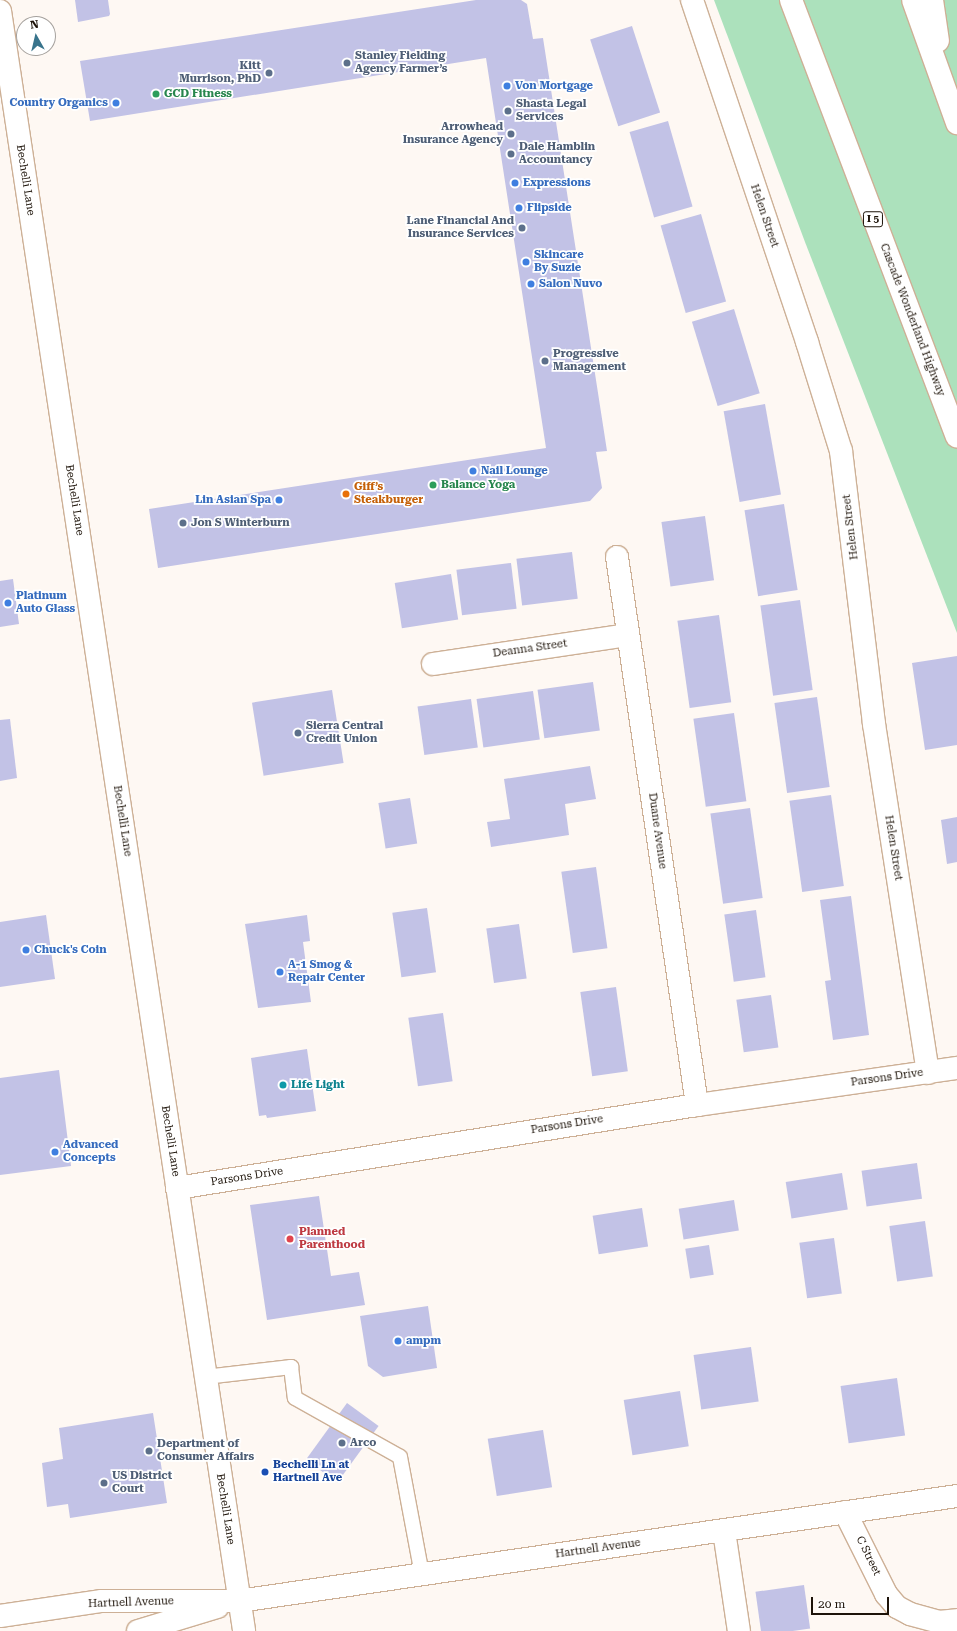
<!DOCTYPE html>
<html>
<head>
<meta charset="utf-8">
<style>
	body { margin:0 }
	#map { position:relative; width:957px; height:1631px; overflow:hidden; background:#fef8f3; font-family:"Roboto Serif",serif }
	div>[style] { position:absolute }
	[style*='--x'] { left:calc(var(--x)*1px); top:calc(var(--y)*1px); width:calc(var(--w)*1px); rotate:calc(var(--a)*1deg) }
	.green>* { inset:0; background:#ace1bc }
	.building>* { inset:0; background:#c2c2e6; transform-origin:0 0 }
	.roads { filter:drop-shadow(1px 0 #cdb096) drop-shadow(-1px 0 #cdb096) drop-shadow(0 1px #cdb096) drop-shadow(0 -1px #cdb096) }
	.lane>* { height:14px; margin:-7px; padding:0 7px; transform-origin:7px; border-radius:7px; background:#fff }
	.street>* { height:22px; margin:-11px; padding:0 11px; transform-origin:11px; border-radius:11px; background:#fff }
	.secondary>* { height:22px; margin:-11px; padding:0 11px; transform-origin:11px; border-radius:11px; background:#fff }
	.highway>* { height:22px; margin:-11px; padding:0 11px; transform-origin:11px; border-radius:11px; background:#fff }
	.dots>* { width:11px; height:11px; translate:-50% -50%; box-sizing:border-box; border:2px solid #fff; border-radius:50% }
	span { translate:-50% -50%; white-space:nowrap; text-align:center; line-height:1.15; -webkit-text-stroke:3.5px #fff; paint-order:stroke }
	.shield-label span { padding:1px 3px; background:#fff; border:1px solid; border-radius:3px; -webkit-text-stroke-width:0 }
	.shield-label { font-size:10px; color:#1d1309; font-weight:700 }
	.service-label { font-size:11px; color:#4e5e75; font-weight:700 }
	.left { translate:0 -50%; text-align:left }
	.right { translate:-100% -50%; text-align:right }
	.shop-label { font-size:11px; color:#366cbe; font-weight:700 }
	.leisure-label { font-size:11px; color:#27864d; font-weight:700 }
	.street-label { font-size:11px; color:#1d1309 }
	.food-label { font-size:11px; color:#c56008; font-weight:700 }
	.culture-label { font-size:11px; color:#0d838f; font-weight:700 }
	.health-label { font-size:11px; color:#be3a42; font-weight:700 }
	.transit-label { font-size:11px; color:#164399; font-weight:700 }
	.north { position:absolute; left:16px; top:16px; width:40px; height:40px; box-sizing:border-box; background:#fff; border:1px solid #a5a19d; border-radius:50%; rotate:352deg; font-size:11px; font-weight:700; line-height:16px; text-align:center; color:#1d1309 }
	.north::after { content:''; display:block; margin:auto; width:14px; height:18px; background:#39748c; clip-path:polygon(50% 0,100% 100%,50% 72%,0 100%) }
	.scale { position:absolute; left:811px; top:1597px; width:78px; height:18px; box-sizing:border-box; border:2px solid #1d1309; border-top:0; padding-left:5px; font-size:12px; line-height:14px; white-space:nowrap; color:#1d1309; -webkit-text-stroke:3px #fff; paint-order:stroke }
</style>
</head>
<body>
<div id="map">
	<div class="green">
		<i style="clip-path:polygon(714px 0,957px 0,957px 633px,805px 242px)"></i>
	</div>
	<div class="building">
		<i style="clip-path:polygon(75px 0,108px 0,110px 14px,109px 16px,78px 22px)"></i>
		<i style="clip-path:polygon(476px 0,521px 0,527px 4px,533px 39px,543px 38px,607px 451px,596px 452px,602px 488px,590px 501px,158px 568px,149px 509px,546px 448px,486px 58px,90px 121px,80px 61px)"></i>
		<i style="left:632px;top:26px;width:91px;height:44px;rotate:72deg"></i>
		<i style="left:668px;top:121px;width:89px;height:40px;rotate:74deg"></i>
		<i style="left:701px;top:214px;width:91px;height:42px;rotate:74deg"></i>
		<i style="left:734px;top:309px;width:88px;height:44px;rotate:73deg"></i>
		<i style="left:765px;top:404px;width:92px;height:42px;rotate:80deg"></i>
		<i style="left:784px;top:504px;width:87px;height:40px;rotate:81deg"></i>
		<i style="left:705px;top:516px;width:65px;height:44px;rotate:82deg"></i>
		<i style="left:572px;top:552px;width:47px;height:56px;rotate:83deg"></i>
		<i style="left:511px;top:563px;width:46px;height:55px;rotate:83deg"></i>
		<i style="left:451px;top:574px;width:46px;height:57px;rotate:81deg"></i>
		<i style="clip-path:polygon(13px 579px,19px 624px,0 627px,0 581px)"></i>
		<i style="left:800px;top:600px;width:91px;height:40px;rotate:82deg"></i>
		<i style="left:719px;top:615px;width:88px;height:42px;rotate:82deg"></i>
		<i style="clip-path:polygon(957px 656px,957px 745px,925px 750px,912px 663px)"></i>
		<i style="left:593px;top:682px;width:49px;height:56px;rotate:82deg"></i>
		<i style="left:332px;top:690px;width:74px;height:81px;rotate:81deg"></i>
		<i style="left:533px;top:691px;width:49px;height:57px;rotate:82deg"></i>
		<i style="left:817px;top:697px;width:91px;height:43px;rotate:82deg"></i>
		<i style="left:471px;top:699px;width:49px;height:54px;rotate:82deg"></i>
		<i style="left:734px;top:713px;width:89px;height:41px;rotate:82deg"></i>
		<i style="clip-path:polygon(10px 719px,17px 778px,0 781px,0 720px)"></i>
		<i style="clip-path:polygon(590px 766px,596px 799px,565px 804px,569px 835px,491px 847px,487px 822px,510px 819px,504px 779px)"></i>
		<i style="left:831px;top:795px;width:92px;height:42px;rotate:82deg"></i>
		<i style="left:410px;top:798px;width:46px;height:32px;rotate:81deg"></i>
		<i style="left:750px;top:808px;width:91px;height:40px;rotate:82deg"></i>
		<i style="clip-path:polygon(957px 817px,957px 862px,947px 864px,941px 820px)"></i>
		<i style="left:596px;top:867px;width:82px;height:35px;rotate:82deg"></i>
		<i style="clip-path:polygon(851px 896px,869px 1035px,833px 1040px,825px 981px,831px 980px,820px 900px)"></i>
		<i style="left:427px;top:908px;width:65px;height:35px;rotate:82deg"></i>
		<i style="left:756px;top:910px;width:68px;height:32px;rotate:82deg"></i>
		<i style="clip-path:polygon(46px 915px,55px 979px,0 987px,0 922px)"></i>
		<i style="clip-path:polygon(307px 915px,310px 941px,303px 942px,311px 1002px,258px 1008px,245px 924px)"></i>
		<i style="left:519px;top:924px;width:55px;height:33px;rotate:82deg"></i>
		<i style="left:616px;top:987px;width:85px;height:36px;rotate:82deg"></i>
		<i style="left:771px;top:995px;width:53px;height:35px;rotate:82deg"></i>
		<i style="left:443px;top:1013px;width:69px;height:35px;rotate:82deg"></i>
		<i style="clip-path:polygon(307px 1049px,316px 1111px,267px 1118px,266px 1115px,259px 1116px,251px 1058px)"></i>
		<i style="clip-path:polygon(59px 1070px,71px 1166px,0 1175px,0 1078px)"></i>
		<i style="left:917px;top:1163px;width:36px;height:56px;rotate:82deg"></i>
		<i style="left:842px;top:1173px;width:37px;height:57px;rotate:81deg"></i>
		<i style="clip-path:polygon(319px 1196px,331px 1276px,359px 1272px,365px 1305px,267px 1320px,250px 1205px)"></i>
		<i style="left:734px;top:1200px;width:31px;height:56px;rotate:81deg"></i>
		<i style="left:642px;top:1208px;width:39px;height:50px;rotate:81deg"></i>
		<i style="left:925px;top:1221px;width:56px;height:36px;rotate:82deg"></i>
		<i style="left:834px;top:1238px;width:56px;height:35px;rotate:82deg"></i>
		<i style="left:709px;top:1245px;width:30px;height:24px;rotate:81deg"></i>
		<i style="clip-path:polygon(428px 1306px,437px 1368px,383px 1377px,368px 1366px,360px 1316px)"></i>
		<i style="left:751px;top:1347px;width:55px;height:58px;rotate:82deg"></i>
		<i style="left:897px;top:1378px;width:58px;height:57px;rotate:82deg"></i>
		<i style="left:680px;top:1391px;width:56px;height:57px;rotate:81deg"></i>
		<i style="left:347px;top:1403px;width:39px;height:70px;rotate:36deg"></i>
		<i style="clip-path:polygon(153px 1413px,167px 1503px,70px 1518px,68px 1504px,47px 1507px,42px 1463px,63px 1459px,59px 1428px)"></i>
		<i style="left:543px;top:1430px;width:58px;height:56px;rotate:81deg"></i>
		<i style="left:804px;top:1585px;width:44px;height:49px;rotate:82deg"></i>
	</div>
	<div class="roads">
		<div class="lane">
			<i style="--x:205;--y:1377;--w:87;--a:-6.6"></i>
			<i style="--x:291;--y:1367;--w:31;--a:83"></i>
			<i style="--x:295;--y:1398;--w:120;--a:29.3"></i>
			<i style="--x:400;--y:1457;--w:119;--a:79.4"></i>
		</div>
		<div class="street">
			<i style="--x:692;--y:0;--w:361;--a:71.4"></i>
			<i style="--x:807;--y:342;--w:114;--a:72.7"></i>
			<i style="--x:841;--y:451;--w:275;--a:83.1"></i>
			<i style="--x:874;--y:724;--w:353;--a:81.2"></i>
			<i style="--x:617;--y:557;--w:554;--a:81.69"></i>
			<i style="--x:433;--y:664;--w:197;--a:-8.5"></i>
			<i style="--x:177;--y:1188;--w:527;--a:-9.07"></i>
			<i style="--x:697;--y:1105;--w:263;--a:-8.1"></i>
			<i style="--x:845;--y:1512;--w:92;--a:63.4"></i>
			<i style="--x:886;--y:1594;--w:17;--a:50"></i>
			<i style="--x:897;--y:1607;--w:15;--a:28"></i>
			<i style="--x:910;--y:1614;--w:30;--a:15"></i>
			<i style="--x:939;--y:1622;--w:18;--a:-6"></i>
			<i style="--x:724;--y:1531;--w:101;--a:81.5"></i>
		</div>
		<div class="secondary">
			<i style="--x:0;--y:11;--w:1638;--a:81.43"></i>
			<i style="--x:0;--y:1616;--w:103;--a:-8.4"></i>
			<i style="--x:102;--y:1601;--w:137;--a:0"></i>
			<i style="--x:239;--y:1601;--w:726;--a:-8.32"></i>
			<i style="--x:138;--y:1631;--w:83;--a:-16.9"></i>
		</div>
		<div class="highway">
			<i style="--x:791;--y:0;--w:467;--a:69.2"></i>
			<i style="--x:913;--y:0;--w:131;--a:70.3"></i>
			<i style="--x:932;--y:0;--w:41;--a:81.7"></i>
		</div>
	</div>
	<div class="dots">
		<i style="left:347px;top:63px;background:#5c6f8a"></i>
		<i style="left:269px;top:73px;background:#5c6f8a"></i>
		<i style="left:507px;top:86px;background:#3f7fe0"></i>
		<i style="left:156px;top:94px;background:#2e9e5b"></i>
		<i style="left:116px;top:103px;background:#3f7fe0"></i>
		<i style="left:508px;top:111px;background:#5c6f8a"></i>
		<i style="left:511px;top:134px;background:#5c6f8a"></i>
		<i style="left:511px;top:154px;background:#5c6f8a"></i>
		<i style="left:515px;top:183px;background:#3f7fe0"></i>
		<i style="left:519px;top:208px;background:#3f7fe0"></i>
		<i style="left:522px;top:228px;background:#5c6f8a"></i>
		<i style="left:526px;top:262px;background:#3f7fe0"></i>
		<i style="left:531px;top:284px;background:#3f7fe0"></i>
		<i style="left:545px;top:361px;background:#5c6f8a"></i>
		<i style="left:473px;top:471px;background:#3f7fe0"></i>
		<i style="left:433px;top:485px;background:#2e9e5b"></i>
		<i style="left:346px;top:494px;background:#e8710a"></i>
		<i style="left:279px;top:500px;background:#3f7fe0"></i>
		<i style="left:183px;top:523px;background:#5c6f8a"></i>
		<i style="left:8px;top:603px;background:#3f7fe0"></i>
		<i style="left:298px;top:733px;background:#5c6f8a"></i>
		<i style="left:26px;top:950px;background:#3f7fe0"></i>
		<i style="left:280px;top:972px;background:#3f7fe0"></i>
		<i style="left:283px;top:1085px;background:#0f9aa8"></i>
		<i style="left:55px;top:1152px;background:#3f7fe0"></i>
		<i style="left:290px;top:1239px;background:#e0444e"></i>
		<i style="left:398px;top:1341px;background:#3f7fe0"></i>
		<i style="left:342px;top:1443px;background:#5c6f8a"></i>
		<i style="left:149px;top:1451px;background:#5c6f8a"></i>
		<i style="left:265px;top:1472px;background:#1a4fb4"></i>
		<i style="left:104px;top:1483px;background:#5c6f8a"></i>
	</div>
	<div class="shield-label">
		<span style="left:873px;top:219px">I 5</span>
	</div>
	<div class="service-label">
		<span class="left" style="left:355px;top:63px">Stanley Fielding<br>Agency Farmer’s</span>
		<span class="right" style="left:261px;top:73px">Kitt<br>Murrison, PhD</span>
		<span class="left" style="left:516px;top:111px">Shasta Legal<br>Services</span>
		<span class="right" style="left:503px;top:134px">Arrowhead<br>Insurance Agency</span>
		<span class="left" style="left:519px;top:154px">Dale Hamblin<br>Accountancy</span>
		<span class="right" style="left:514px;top:228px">Lane Financial And<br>Insurance Services</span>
		<span class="left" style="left:553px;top:361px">Progressive<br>Management</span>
		<span class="left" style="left:191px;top:523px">Jon S Winterburn</span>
		<span class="left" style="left:306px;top:733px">Sierra Central<br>Credit Union</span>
		<span class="left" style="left:350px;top:1443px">Arco</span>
		<span class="left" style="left:157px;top:1451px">Department of<br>Consumer Affairs</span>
		<span class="left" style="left:112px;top:1483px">US District<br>Court</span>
	</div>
	<div class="shop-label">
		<span class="left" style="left:515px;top:86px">Von Mortgage</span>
		<span class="right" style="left:108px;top:103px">Country Organics</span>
		<span class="left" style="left:523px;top:183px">Expressions</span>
		<span class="left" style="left:527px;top:208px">Flipside</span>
		<span class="left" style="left:534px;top:262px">Skincare<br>By Suzie</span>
		<span class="left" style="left:539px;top:284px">Salon Nuvo</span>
		<span class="left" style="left:481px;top:471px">Nail Lounge</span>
		<span class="right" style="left:271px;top:500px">Lin Asian Spa</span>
		<span class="left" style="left:16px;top:603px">Platinum<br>Auto Glass</span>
		<span class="left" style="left:34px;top:950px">Chuck's Coin</span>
		<span class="left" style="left:288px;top:972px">A-1 Smog &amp;<br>Repair Center</span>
		<span class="left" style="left:63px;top:1152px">Advanced<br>Concepts</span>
		<span class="left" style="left:406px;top:1341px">ampm</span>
	</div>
	<div class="leisure-label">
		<span class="left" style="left:164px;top:94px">GCD Fitness</span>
		<span class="left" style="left:441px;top:485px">Balance Yoga</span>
	</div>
	<div class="street-label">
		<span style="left:25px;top:180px;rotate:81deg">Bechelli Lane</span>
		<span style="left:764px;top:216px;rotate:71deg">Helen Street</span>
		<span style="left:912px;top:320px;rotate:69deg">Cascade Wonderland Highway</span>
		<span style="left:74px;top:500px;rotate:81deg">Bechelli Lane</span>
		<span style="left:851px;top:527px;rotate:-97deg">Helen Street</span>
		<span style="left:530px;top:649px;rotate:-8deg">Deanna Street</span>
		<span style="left:122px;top:821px;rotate:81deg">Bechelli Lane</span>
		<span style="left:657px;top:831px;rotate:82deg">Duane Avenue</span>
		<span style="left:893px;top:848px;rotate:81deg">Helen Street</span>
		<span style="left:887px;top:1078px;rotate:-8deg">Parsons Drive</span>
		<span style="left:567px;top:1125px;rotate:-9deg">Parsons Drive</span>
		<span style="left:170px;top:1141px;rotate:81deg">Bechelli Lane</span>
		<span style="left:247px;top:1177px;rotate:-9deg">Parsons Drive</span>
		<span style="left:225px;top:1509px;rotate:81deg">Bechelli Lane</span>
		<span style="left:598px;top:1549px;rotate:-8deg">Hartnell Avenue</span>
		<span style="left:868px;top:1556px;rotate:64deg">C Street</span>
		<span style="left:131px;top:1603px;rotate:-2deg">Hartnell Avenue</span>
	</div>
	<div class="food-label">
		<span class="left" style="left:354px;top:494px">Giff’s<br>Steakburger</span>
	</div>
	<div class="culture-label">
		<span class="left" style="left:291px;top:1085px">Life Light</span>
	</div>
	<div class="health-label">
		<span class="left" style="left:299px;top:1239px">Planned<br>Parenthood</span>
	</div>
	<div class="transit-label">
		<span class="left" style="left:273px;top:1472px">Bechelli Ln at<br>Hartnell Ave</span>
	</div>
	<div class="north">N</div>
	<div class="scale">20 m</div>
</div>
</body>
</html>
